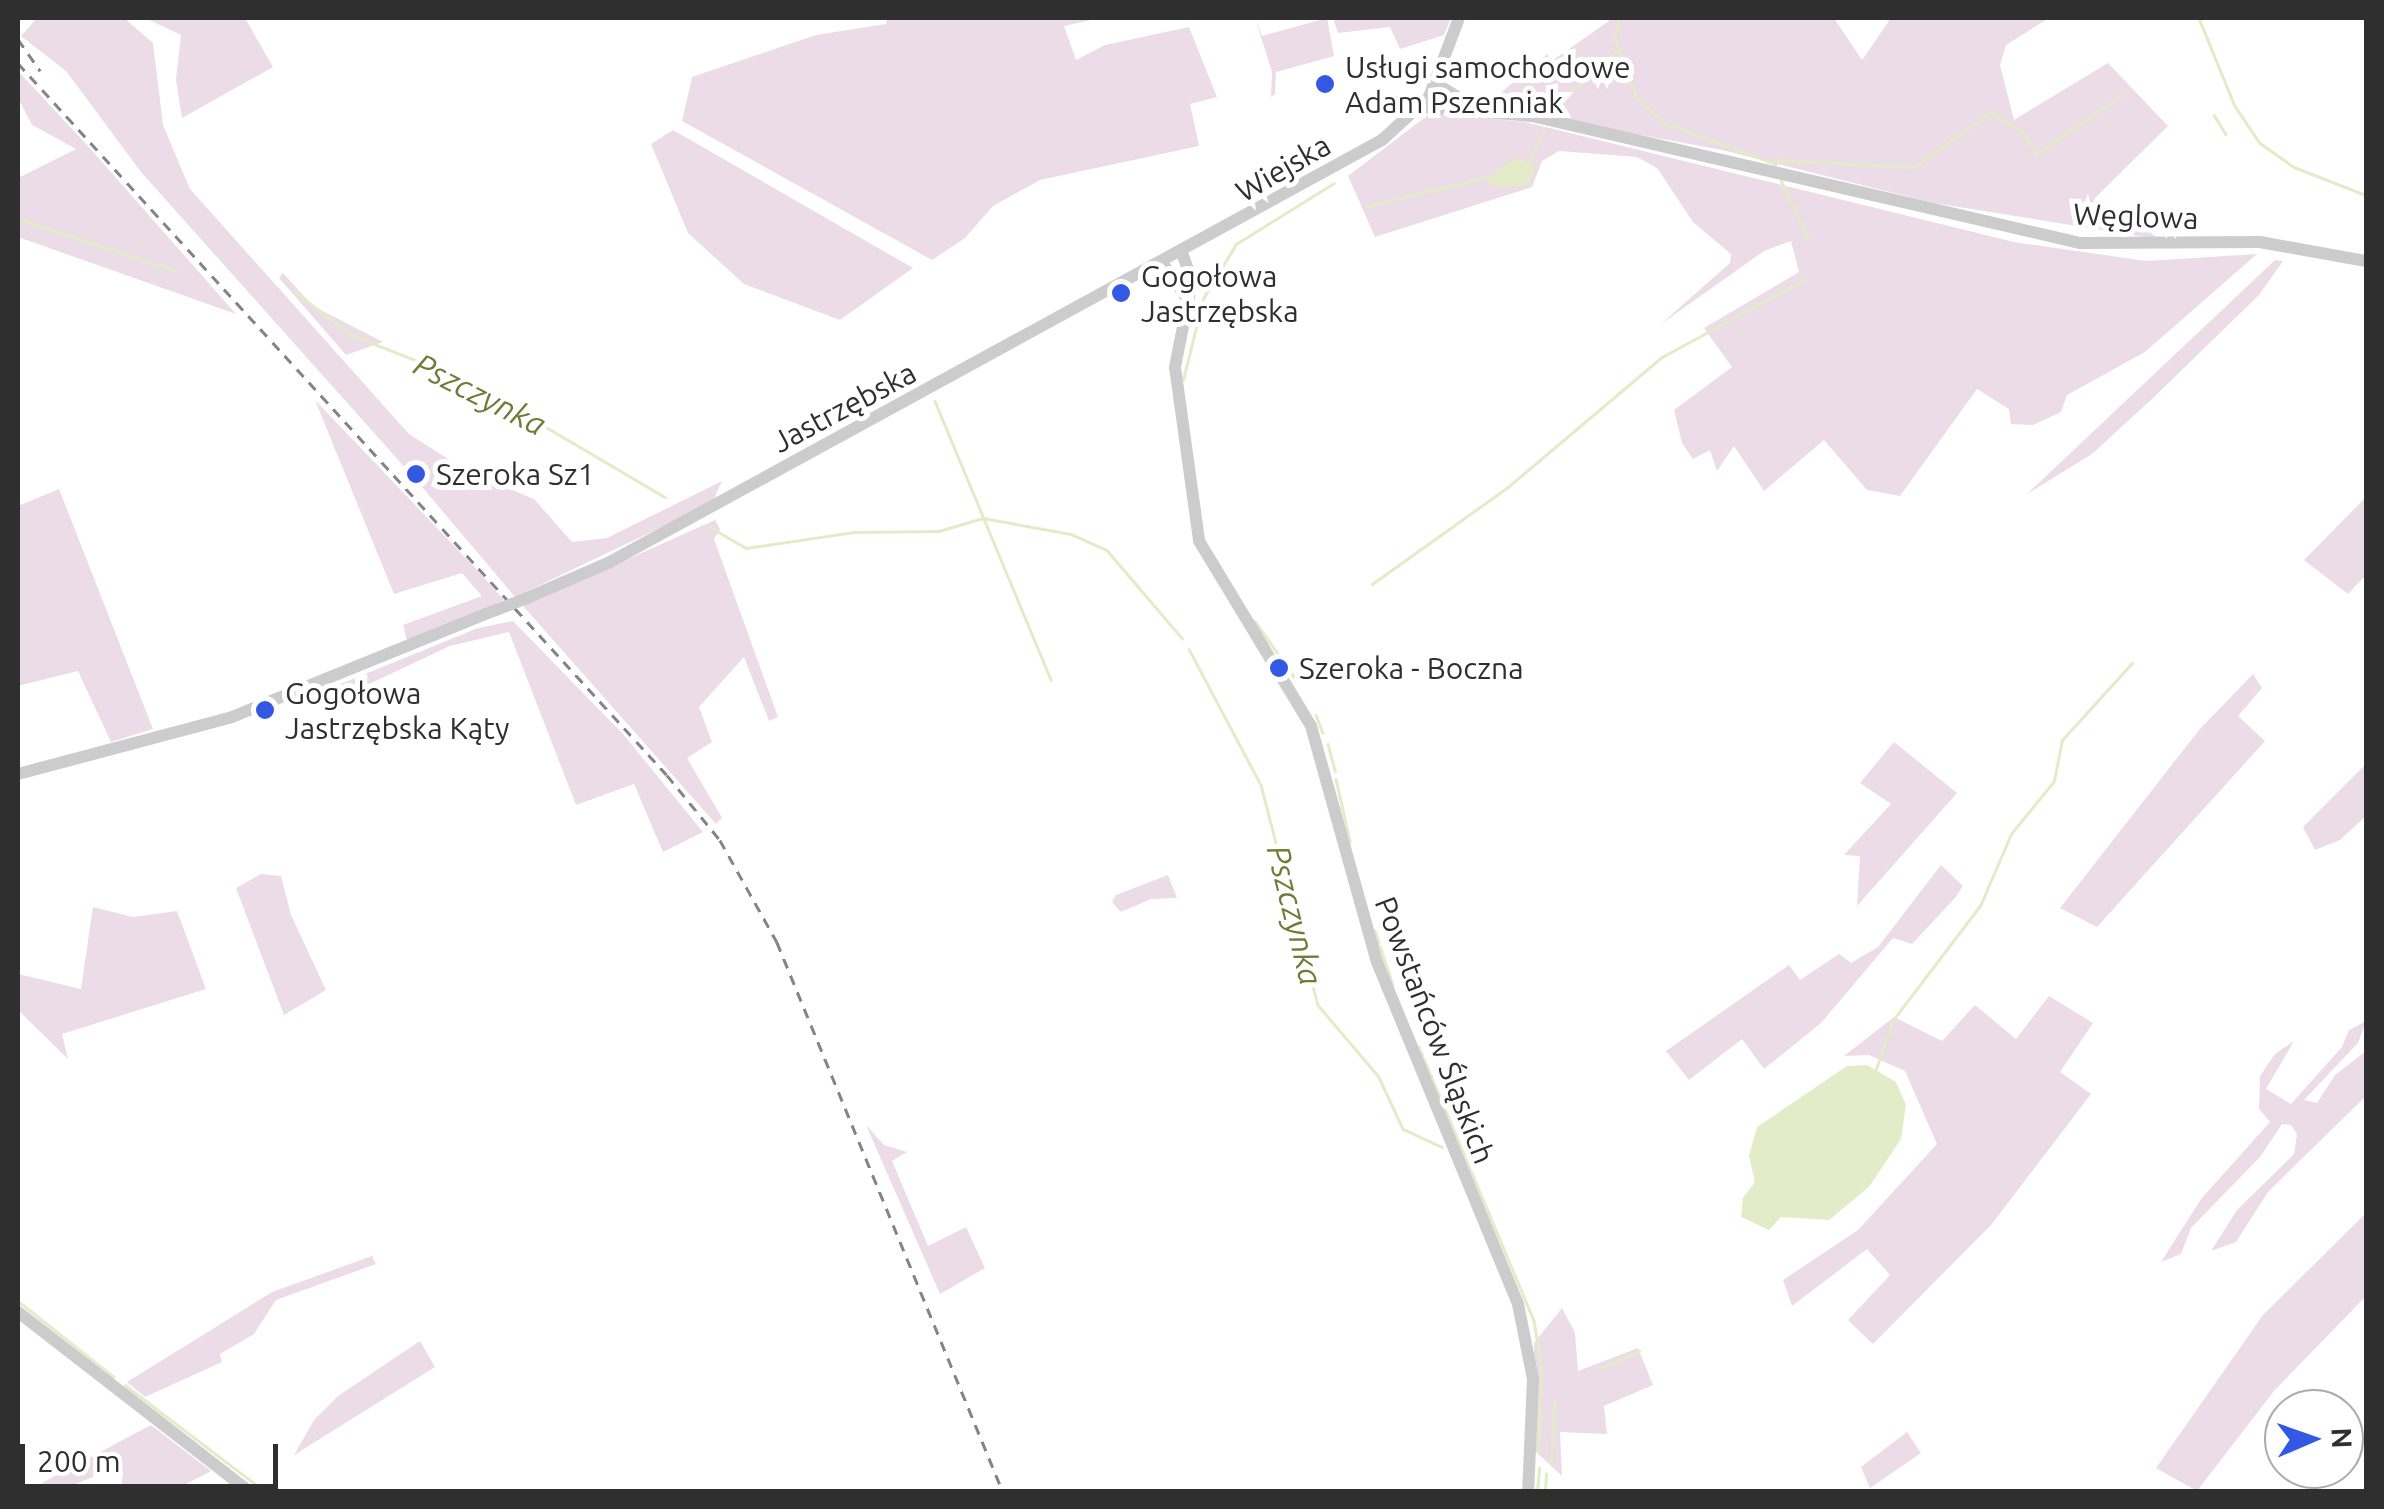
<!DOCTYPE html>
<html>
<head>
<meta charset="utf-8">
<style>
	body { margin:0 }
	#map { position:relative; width:2384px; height:1509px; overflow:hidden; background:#fff; font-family:Ubuntu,sans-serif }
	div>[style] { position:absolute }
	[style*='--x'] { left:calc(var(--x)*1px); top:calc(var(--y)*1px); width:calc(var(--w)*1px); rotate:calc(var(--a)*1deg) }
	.green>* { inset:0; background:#ecdce7 }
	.water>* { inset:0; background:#e3ebc9 }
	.stream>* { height:2.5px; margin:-1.25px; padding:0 1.25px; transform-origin:1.25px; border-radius:1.25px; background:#e3ebc9 }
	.tertiary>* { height:12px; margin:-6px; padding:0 6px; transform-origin:6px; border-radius:6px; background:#ccc }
	.rail>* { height:2.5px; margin-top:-1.25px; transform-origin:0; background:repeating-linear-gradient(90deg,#848484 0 10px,transparent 0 18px) }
	.tertiary-bridge>* { height:12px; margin:-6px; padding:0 6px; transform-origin:6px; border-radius:6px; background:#ccc }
	.dots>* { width:28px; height:28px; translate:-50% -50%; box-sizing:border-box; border:5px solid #fff; border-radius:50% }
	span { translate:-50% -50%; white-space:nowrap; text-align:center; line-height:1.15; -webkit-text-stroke:10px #fff; paint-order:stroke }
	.poi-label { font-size:30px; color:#2f2f2f }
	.left { translate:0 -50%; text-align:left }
	.street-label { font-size:30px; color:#2f2f2f }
	.water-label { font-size:32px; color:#6b7d36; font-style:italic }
	.frame { position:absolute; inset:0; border:20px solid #2f2f2f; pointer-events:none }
	.north { position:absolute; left:2264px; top:1389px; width:100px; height:100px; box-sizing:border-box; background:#fff; border:2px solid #acacac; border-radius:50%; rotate:88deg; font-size:28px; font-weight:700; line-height:40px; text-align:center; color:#2f2f2f }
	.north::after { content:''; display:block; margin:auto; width:35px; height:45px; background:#3358e4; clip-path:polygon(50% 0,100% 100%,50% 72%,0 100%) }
	.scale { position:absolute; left:20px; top:1444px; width:258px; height:45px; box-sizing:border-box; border:5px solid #2f2f2f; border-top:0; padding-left:12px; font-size:30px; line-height:35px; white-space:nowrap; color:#2f2f2f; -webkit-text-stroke:8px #fff; paint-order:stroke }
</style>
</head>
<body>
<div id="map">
	<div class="green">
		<i style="clip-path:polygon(37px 18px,124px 18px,153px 43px,163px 125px,190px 189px,409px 434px,467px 471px,534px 499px,572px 542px,607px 538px,722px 481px,712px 503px,515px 597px,417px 481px,425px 474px,418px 466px,408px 471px,141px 172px,66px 71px,21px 36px)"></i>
		<i style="clip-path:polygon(145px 18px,245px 18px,273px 67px,182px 118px,176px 80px,181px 35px)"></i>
		<i style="clip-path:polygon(887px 18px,1100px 18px,1064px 26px,1076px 60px,1105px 45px,1189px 27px,1217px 97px,1190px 104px,1199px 146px,1040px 180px,993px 206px,965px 238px,932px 260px,682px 121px,692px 77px,816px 35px,886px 24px)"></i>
		<i style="clip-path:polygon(1255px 18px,1262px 36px,1327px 18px,1334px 56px,1276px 72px,1275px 94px,1271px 97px,1272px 72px)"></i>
		<i style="clip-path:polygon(1333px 18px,1451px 18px,1444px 35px,1400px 49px,1390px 27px,1338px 33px)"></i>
		<i style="clip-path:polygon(1613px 18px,1834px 18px,1862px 60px,1891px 18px,2049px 18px,2006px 45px,2000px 65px,2014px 120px,2108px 63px,2168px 126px,2094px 199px,2136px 219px,2158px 239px,1934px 203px,1722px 150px,1485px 106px,1547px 54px,1552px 61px)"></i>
		<i style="clip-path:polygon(18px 71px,87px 145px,236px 314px,18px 237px,18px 178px,76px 149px,32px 125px,18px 98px)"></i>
		<i style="clip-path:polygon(1441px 114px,1525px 122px,2014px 242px,2146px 261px,2257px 254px,2145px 352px,2067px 395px,2061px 412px,2033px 425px,2011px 424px,2009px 409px,1977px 389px,1900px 496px,1867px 490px,1824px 440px,1764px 491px,1734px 446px,1717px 471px,1710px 450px,1693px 459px,1682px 443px,1674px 410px,1732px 367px,1704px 328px,1799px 272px,1791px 241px,1764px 251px,1661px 324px,1730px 263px,1731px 254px,1693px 222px,1657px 168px,1637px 157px,1559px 151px,1542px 161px,1532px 187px,1375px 237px,1348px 176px,1428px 115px)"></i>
		<i style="clip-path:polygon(673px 130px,913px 268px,840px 320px,744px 284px,688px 233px,651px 144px)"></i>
		<i style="clip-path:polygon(2275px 260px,2283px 261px,2259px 295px,2153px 398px,2092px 454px,2027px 494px)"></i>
		<i style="clip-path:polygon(283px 273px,313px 306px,383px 342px,346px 355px,279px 278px)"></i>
		<i style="clip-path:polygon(315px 400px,478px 571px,504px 600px,407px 641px,403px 625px,482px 596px,462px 573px,394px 594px)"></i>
		<i style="clip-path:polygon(59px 489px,153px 729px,111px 742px,78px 671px,18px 686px,18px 506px)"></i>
		<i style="clip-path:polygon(2366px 497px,2366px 575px,2348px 594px,2304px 560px)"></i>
		<i style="clip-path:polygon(715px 520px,720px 529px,714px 539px,778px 717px,769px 721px,744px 657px,699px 707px,712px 742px,687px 758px,722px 818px,716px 824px,523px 606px)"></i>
		<i style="clip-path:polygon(513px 621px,623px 734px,703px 832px,663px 852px,634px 784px,576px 805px,509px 632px,450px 646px,348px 694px,345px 688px,294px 703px,478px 628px)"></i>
		<i style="clip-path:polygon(2253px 674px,2262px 688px,2238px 716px,2265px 741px,2097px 927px,2060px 908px,2199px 730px)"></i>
		<i style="clip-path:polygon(1894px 742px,1957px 793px,1857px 906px,1860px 856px,1844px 855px,1891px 804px,1860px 783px)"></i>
		<i style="clip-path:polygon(2366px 764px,2366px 816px,2340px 840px,2315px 850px,2303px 827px)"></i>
		<i style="clip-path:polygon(1941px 865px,1963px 886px,1955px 898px,1912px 944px,1893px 938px,1821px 1023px,1764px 1069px,1742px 1039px,1689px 1080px,1666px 1051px,1789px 965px,1800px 980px,1839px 954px,1851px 963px,1878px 947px)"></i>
		<i style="clip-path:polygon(261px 874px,281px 876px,291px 915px,326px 990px,284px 1015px,236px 888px)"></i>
		<i style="clip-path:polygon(1168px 875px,1177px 898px,1151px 899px,1121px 912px,1112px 902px,1116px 895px)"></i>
		<i style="clip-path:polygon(93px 907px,133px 917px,177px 911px,206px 989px,62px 1034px,68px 1059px,18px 1010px,18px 974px,81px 989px)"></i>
		<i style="clip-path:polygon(2049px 996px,2093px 1023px,2060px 1072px,2091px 1094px,1991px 1225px,1873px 1344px,1848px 1320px,1890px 1275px,1867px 1249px,1792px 1306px,1783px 1280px,1858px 1230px,1937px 1144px,1905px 1071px,1869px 1055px,1844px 1056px,1894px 1017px,1942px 1041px,1975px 1005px,2016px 1039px)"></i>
		<i style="clip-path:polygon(2366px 1021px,2358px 1043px,2304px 1100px,2317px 1103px,2335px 1075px,2366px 1051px,2366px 1096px,2268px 1192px,2236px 1242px,2211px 1251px,2237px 1210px,2294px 1154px,2297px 1134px,2291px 1125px,2282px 1124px,2260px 1157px,2191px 1228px,2181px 1254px,2161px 1262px,2201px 1199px,2270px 1122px,2259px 1109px,2260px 1076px,2275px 1054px,2294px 1041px,2266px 1089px,2291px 1104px,2342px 1047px,2349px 1030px)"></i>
		<i style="clip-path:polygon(866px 1125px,884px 1145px,907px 1152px,892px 1161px,928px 1246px,966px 1227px,985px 1268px,940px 1294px)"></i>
		<i style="clip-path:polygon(2366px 1213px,2366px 1296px,2274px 1391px,2197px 1491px,2156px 1468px,2263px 1315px)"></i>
		<i style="clip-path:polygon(372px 1256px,376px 1264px,276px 1300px,254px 1334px,220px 1354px,222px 1362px,145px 1397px,127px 1382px,272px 1292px)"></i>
		<i style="clip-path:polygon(1562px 1308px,1575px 1333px,1578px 1371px,1638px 1348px,1653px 1385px,1604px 1406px,1607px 1434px,1560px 1432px,1562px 1476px,1535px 1451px,1534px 1343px)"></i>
		<i style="clip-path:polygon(420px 1341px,435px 1367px,294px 1455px,314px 1420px,338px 1396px)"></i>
		<i style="clip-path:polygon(151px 1425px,211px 1471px,173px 1491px,121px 1491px,123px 1472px,112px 1469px,59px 1491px,42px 1483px)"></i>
		<i style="clip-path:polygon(1907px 1432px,1921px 1453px,1870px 1488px,1861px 1467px)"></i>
	</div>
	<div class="water">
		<i style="clip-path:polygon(1515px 158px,1535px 165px,1528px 186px,1495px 187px,1486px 180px)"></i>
		<i style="clip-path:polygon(1867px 1065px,1896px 1082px,1906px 1105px,1901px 1139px,1869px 1187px,1829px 1220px,1781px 1217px,1769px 1230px,1741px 1217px,1743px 1198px,1755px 1182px,1749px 1156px,1757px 1127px,1847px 1066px)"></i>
	</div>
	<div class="stream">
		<i style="--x:1619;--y:18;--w:22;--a:100"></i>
		<i style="--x:1615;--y:40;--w:62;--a:69.2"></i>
		<i style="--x:1637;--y:98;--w:38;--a:42"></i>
		<i style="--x:1665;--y:123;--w:118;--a:20.3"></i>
		<i style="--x:2199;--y:18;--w:95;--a:67.8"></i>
		<i style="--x:2235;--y:106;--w:45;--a:56"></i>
		<i style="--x:2260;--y:143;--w:42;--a:35.2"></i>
		<i style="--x:2294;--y:167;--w:77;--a:21.3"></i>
		<i style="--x:1558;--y:103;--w:83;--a:-41.6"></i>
		<i style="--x:2214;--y:115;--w:22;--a:58"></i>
		<i style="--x:1775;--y:160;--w:139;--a:2.9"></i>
		<i style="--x:1914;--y:167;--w:95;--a:-35.5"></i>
		<i style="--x:1991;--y:112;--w:38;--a:32"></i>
		<i style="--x:2023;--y:132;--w:26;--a:59"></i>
		<i style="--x:2036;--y:154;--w:107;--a:-34.3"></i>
		<i style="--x:1529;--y:161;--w:32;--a:-64"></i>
		<i style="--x:1781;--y:180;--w:63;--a:64.7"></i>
		<i style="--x:1367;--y:206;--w:124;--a:-13.5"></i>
		<i style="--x:18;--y:219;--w:167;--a:18.1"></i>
		<i style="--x:295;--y:292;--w:71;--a:37"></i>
		<i style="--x:352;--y:335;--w:125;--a:21.6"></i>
		<i style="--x:468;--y:381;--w:229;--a:30.5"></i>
		<i style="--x:1183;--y:380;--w:83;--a:-76.1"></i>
		<i style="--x:1203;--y:299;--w:64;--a:-59"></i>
		<i style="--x:1236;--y:244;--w:115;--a:-31.9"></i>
		<i style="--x:935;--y:401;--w:302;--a:67.4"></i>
		<i style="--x:710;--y:527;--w:42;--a:30.3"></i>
		<i style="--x:746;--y:548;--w:109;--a:-8.4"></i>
		<i style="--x:854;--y:532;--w:85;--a:-0.7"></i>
		<i style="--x:939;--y:531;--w:46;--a:-16.5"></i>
		<i style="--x:983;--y:518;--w:89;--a:10.3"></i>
		<i style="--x:1071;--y:534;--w:39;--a:24"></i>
		<i style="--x:1107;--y:550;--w:116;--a:49.6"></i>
		<i style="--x:1372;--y:584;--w:167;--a:-35.5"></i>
		<i style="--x:1508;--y:487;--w:202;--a:-40.2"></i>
		<i style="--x:1662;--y:357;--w:162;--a:-28.5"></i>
		<i style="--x:1255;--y:621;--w:70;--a:54.9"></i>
		<i style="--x:1189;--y:649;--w:154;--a:62.1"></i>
		<i style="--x:1261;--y:785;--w:227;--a:75.5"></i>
		<i style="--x:1318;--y:1005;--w:94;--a:49.7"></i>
		<i style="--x:1379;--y:1077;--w:57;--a:65.2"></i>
		<i style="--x:1403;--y:1129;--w:43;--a:24.8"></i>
		<i style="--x:1316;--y:715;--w:19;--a:69"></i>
		<i style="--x:1328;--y:744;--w:28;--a:75"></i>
		<i style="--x:1336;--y:779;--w:64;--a:77.3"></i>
		<i style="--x:1375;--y:931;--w:57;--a:71.6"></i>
		<i style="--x:1419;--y:1047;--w:297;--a:67.2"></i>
		<i style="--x:1534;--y:1321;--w:48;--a:80.3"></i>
		<i style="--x:1542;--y:1368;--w:83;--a:92.1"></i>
		<i style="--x:1876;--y:1069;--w:52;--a:-70.9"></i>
		<i style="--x:1893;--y:1020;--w:143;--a:-52.7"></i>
		<i style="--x:1980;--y:906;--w:78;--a:-66.7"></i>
		<i style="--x:2011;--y:834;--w:68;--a:-50.9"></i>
		<i style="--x:2054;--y:781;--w:42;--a:-79"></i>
		<i style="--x:2062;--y:740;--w:104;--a:-47.7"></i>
		<i style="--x:18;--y:1301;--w:122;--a:38.4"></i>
		<i style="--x:1600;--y:1369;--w:43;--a:-24.8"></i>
		<i style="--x:125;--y:1385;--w:177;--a:37.2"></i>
		<i style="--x:1551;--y:1464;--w:62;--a:-87.2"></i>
		<i style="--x:1537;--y:1492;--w:24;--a:-85"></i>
		<i style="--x:1545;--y:1492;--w:18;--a:-87"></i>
	</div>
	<div class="tertiary">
		<i style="--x:1436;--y:84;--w:47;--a:31"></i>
		<i style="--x:1422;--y:107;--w:110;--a:4.7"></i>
		<i style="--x:1532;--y:116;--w:563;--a:13.05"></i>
		<i style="--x:2080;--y:243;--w:180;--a:-0.3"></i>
		<i style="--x:2260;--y:242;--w:108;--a:10.2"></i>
		<i style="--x:1182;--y:253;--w:30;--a:70"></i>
		<i style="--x:1192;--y:281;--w:88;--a:101.2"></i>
		<i style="--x:1175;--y:367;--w:176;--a:82.1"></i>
		<i style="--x:1199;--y:541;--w:216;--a:58.8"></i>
		<i style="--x:1311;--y:726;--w:245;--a:74.4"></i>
		<i style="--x:1377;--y:962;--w:370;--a:67.6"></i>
		<i style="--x:1518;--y:1304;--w:76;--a:78.7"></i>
		<i style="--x:1533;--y:1379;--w:113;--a:92.5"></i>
		<i style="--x:1163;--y:264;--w:39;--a:55"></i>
		<i style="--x:527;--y:598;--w:88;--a:-23.4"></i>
		<i style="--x:608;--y:563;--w:882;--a:-28.66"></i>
		<i style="--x:1382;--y:140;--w:64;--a:-42.5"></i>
		<i style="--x:1429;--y:97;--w:85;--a:-69.2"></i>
		<i style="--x:18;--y:774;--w:221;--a:-14.9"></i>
		<i style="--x:232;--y:717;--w:285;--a:-22.1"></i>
		<i style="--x:18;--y:1312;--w:294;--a:37.8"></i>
	</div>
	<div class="rail">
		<i style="--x:18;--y:39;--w:39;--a:55"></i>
		<i style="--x:18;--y:63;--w:963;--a:47.65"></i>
		<i style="--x:667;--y:775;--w:84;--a:50.8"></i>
		<i style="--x:720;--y:840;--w:117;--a:60.8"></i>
		<i style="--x:777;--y:942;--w:595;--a:67.66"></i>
	</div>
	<div class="tertiary-bridge">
		<i style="--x:496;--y:610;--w:33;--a:-21"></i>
	</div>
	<div class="dots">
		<i style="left:1325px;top:84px;background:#3358e4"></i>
		<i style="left:1121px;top:293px;background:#3358e4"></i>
		<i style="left:416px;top:474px;background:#3358e4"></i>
		<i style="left:1279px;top:668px;background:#3358e4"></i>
		<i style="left:265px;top:710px;background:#3358e4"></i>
	</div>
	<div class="poi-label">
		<span class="left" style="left:1345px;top:84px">Usługi samochodowe<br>Adam Pszenniak</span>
		<span class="left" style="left:1141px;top:293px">Gogołowa<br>Jastrzębska</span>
		<span class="left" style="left:436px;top:474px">Szeroka Sz1</span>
		<span class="left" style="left:1299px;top:668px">Szeroka - Boczna</span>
		<span class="left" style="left:285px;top:710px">Gogołowa<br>Jastrzębska Kąty</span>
	</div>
	<div class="street-label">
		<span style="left:1283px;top:168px;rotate:-30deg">Wiejska</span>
		<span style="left:2136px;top:216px;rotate:2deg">Węglowa</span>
		<span style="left:844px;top:407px;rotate:-28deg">Jastrzębska</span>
		<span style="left:1435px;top:1030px;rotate:69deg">Powstańców Śląskich</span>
	</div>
	<div class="water-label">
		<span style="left:480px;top:394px;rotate:27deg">Pszczynka</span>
		<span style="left:1295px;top:915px;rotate:76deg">Pszczynka</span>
	</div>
	<div class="frame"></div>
	<div class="north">N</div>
	<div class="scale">200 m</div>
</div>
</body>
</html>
